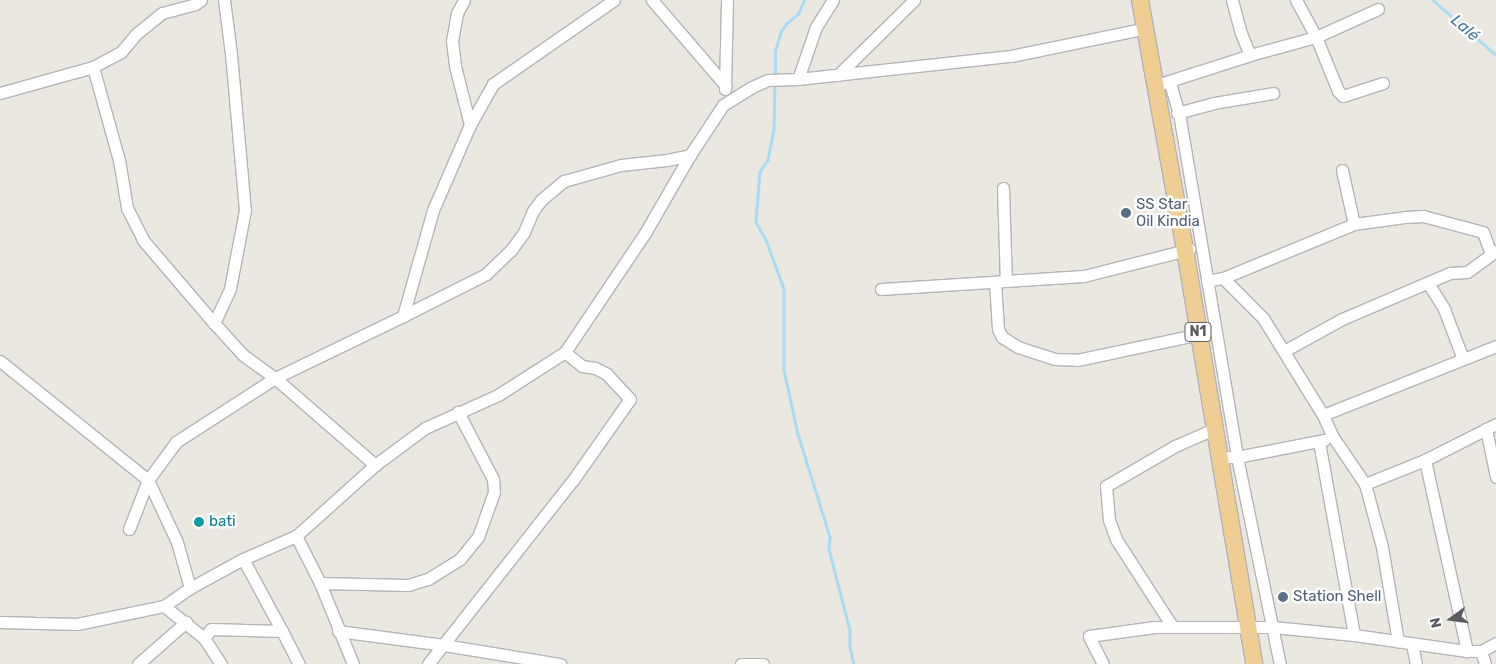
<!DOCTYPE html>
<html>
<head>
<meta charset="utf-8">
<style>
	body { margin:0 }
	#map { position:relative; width:1496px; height:664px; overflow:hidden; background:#ebe8e1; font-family:Rubik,sans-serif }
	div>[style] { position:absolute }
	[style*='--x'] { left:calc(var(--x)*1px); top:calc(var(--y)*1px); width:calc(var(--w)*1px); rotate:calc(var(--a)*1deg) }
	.stream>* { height:2.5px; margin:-1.25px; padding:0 1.25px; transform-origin:1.25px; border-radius:1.25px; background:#a8dbf4 }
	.roads { filter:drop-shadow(1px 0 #b2b4b7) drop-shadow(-1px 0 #b2b4b7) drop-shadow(0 1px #b2b4b7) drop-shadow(0 -1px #b2b4b7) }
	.minor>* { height:11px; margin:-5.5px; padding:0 5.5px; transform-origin:5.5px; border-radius:5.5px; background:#fff }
	.highway>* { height:16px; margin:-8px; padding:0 8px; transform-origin:8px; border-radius:8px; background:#f0ce93 }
	.dots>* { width:14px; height:14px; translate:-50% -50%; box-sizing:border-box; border:2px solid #fff; border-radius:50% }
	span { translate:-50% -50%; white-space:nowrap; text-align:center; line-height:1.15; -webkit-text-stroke:5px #fff; paint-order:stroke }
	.shield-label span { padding:1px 4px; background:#fff; border:1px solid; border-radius:4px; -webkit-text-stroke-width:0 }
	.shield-label { font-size:14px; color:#5a5d60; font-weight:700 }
	.service-label { font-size:15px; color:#4e5e75 }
	.left { translate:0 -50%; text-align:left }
	.culture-label { font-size:15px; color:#0d838f }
	.water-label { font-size:16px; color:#45789b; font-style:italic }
	.north { position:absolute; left:1426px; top:594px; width:50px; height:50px; -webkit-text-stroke:4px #fff; paint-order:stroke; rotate:256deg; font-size:14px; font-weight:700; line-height:20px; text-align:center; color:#5a5d60 }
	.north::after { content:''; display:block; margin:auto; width:18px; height:22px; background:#5a5d60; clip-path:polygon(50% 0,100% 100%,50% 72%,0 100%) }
</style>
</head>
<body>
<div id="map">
	<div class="stream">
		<i style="--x:1433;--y:0;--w:84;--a:41.1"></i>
		<i style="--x:775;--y:77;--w:26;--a:-90"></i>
		<i style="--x:775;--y:51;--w:21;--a:-73"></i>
		<i style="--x:781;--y:31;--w:9;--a:-54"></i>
		<i style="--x:786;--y:24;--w:16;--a:-40"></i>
		<i style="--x:798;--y:14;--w:15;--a:-67"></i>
		<i style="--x:775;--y:82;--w:47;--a:91.2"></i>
		<i style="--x:774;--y:129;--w:32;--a:101"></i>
		<i style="--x:768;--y:160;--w:14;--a:124"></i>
		<i style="--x:760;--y:172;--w:50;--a:94.6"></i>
		<i style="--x:756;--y:222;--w:21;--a:61"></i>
		<i style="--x:766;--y:240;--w:52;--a:69.8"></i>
		<i style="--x:784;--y:289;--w:81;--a:90"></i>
		<i style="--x:784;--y:370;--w:66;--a:77.7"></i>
		<i style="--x:798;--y:434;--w:108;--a:72.7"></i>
		<i style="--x:830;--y:537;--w:12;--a:95"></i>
		<i style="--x:829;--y:549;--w:84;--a:75.5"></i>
		<i style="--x:850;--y:630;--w:17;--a:90"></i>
		<i style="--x:850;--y:647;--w:17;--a:77"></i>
	</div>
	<div class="roads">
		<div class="minor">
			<i style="--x:224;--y:0;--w:54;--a:82.6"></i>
			<i style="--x:231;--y:54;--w:157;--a:84.9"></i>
			<i style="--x:245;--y:210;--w:80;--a:100.8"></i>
			<i style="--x:230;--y:289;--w:38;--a:115"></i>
			<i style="--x:214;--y:323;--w:43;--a:47.8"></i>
			<i style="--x:243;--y:355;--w:39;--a:36"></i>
			<i style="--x:275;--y:378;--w:133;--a:41"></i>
			<i style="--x:464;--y:0;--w:15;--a:118"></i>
			<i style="--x:457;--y:13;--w:28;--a:100"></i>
			<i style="--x:452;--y:41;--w:25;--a:83"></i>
			<i style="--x:455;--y:66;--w:61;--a:75.7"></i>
			<i style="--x:652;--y:0;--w:113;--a:49.3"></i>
			<i style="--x:1232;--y:0;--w:34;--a:75"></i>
			<i style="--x:1241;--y:33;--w:24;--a:68"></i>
			<i style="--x:1296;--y:0;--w:42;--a:61.6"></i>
			<i style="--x:1316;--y:37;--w:58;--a:67.8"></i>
			<i style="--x:1338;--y:91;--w:7;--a:45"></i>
			<i style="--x:1343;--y:96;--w:42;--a:-18"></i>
			<i style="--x:93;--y:67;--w:97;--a:74.4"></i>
			<i style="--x:119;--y:160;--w:49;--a:80.5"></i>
			<i style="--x:127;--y:208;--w:36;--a:63"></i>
			<i style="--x:143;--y:240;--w:109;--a:49.5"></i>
			<i style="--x:838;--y:75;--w:107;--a:-44.6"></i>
			<i style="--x:798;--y:79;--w:55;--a:-70.9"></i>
			<i style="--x:816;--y:27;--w:32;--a:-58"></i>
			<i style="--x:1163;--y:83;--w:91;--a:-17.8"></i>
			<i style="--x:1250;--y:55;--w:68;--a:-15.3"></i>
			<i style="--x:1316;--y:37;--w:68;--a:-24.3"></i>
			<i style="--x:1170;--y:83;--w:37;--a:74"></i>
			<i style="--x:1180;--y:119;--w:343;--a:80.4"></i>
			<i style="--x:1237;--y:457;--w:211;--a:78.3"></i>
			<i style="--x:725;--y:89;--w:89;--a:-88.7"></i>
			<i style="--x:0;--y:93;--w:97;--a:-15.6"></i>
			<i style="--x:93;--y:67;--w:32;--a:-28"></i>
			<i style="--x:121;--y:52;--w:23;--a:-50"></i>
			<i style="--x:136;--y:34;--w:33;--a:-39"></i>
			<i style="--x:162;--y:13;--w:34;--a:-15"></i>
			<i style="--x:195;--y:4;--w:7;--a:-34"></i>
			<i style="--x:1177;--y:113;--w:38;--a:-15"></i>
			<i style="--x:1214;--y:103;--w:60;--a:-9.6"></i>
			<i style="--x:1342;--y:170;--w:55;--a:77.5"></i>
			<i style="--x:1003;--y:188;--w:93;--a:88.2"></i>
			<i style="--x:1223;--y:278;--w:142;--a:-22.4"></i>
			<i style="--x:1354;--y:224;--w:51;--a:-7.8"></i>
			<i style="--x:1405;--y:217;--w:18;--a:-3"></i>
			<i style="--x:1423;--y:216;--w:62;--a:14.9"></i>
			<i style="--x:1483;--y:232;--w:23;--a:70"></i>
			<i style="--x:1207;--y:281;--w:16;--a:-11"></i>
			<i style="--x:1223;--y:278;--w:57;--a:45"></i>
			<i style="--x:1263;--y:318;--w:114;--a:58.3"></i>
			<i style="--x:1323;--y:415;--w:24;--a:66"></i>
			<i style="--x:1333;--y:437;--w:57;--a:55.8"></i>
			<i style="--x:1365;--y:484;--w:65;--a:74.9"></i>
			<i style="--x:1382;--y:547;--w:96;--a:80.4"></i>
			<i style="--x:995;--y:282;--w:47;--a:86.3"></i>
			<i style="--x:998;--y:329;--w:9;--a:63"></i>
			<i style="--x:1002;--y:337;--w:19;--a:32"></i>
			<i style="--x:1018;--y:347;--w:38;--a:18"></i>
			<i style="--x:1054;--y:359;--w:23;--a:2"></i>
			<i style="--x:1077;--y:360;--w:125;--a:-12"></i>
			<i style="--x:1428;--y:283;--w:31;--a:58"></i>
			<i style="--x:1444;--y:309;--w:53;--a:69.2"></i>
			<i style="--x:881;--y:289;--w:203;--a:-3.7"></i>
			<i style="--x:1084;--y:276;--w:109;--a:-14.3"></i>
			<i style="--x:403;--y:316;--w:93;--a:-26.8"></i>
			<i style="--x:486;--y:274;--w:35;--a:-44"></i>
			<i style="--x:511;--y:250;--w:22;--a:-54"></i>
			<i style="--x:524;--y:232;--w:23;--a:-67"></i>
			<i style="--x:533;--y:211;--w:14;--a:-54"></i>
			<i style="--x:541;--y:200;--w:30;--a:-40"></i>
			<i style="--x:564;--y:181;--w:59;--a:-15.7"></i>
			<i style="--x:621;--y:165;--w:46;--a:-6.2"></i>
			<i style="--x:667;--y:160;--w:24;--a:-12"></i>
			<i style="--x:1284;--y:351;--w:66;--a:-28.9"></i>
			<i style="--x:1342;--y:319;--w:117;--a:-23.1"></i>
			<i style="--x:1450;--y:273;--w:17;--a:-3"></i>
			<i style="--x:1467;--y:272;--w:36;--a:-36"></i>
			<i style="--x:0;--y:361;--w:190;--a:38.8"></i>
			<i style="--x:148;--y:480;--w:68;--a:64.9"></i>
			<i style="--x:177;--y:542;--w:48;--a:74.2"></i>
			<i style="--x:1323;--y:415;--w:186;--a:-21.7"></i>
			<i style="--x:1486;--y:429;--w:49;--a:78.2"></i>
			<i style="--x:1319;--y:442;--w:196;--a:79.7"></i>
			<i style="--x:1218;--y:457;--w:19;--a:0"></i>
			<i style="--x:1237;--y:457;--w:89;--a:-11.1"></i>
			<i style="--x:1425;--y:460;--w:196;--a:77.6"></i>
			<i style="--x:1365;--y:484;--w:65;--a:-21.8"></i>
			<i style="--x:1425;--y:460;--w:80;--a:-26.9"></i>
			<i style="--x:129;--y:529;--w:53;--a:-68.8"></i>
			<i style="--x:148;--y:480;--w:47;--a:-53.6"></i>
			<i style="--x:176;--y:442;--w:118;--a:-32.9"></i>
			<i style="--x:275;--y:378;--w:142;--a:-25.8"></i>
			<i style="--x:403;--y:316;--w:110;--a:-74.2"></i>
			<i style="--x:433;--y:210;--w:93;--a:-66.5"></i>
			<i style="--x:470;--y:125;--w:47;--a:-60.7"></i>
			<i style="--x:493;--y:84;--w:147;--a:-34.8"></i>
			<i style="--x:296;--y:536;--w:53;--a:62.9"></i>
			<i style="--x:320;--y:583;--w:87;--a:67.8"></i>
			<i style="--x:243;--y:559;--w:82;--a:61.6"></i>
			<i style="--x:320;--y:583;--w:88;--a:1.3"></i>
			<i style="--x:408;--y:585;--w:21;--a:-17"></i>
			<i style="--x:428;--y:579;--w:38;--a:-32"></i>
			<i style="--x:460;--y:559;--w:28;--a:-51"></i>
			<i style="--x:478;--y:537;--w:48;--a:-70.4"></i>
			<i style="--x:494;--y:492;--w:13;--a:-94"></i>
			<i style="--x:493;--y:479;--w:76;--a:-117.6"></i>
			<i style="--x:164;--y:606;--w:32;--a:-35"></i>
			<i style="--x:190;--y:588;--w:60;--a:-28.7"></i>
			<i style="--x:243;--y:559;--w:58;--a:-23.5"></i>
			<i style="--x:296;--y:536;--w:106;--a:-41.9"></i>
			<i style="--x:375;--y:465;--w:62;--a:-36.5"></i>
			<i style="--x:425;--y:428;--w:80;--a:-24.3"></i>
			<i style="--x:498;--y:395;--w:80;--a:-32.7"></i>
			<i style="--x:565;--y:352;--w:143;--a:-56.1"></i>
			<i style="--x:645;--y:233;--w:90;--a:-60"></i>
			<i style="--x:690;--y:155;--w:60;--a:-56.6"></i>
			<i style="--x:723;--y:105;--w:34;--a:-32"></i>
			<i style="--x:752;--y:87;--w:17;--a:-24"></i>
			<i style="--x:768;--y:80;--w:30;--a:-2"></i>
			<i style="--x:798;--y:79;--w:214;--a:-6.2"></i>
			<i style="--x:1011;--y:56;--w:138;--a:-11.7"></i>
			<i style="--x:0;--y:622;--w:77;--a:1.5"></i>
			<i style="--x:77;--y:624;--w:89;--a:-11.7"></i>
			<i style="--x:164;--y:606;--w:51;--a:38.7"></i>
			<i style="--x:204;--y:638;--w:31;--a:57"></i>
			<i style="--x:1172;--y:626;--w:103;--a:-122.8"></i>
			<i style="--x:1116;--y:539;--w:20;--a:-110"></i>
			<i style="--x:1109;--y:520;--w:34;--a:-95"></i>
			<i style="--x:1106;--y:486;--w:80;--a:-30.1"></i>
			<i style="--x:1175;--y:446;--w:43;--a:-23.6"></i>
			<i style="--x:338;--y:631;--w:107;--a:7.5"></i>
			<i style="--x:444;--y:645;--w:118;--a:9.3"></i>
			<i style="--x:204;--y:638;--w:11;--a:-52"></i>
			<i style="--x:211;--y:629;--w:71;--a:1.6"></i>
			<i style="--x:282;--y:631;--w:37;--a:63"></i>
			<i style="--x:1412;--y:644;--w:20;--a:79"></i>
			<i style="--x:1481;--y:651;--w:14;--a:73"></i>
			<i style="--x:138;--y:664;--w:64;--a:-41.2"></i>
			<i style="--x:428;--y:664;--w:234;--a:-51.8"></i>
			<i style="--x:573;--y:480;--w:99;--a:-54.9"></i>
			<i style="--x:630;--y:399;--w:34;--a:-133"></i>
			<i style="--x:607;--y:374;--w:13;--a:-153"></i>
			<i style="--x:595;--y:368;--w:13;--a:-171"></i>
			<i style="--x:582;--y:366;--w:22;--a:-141"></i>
			<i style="--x:741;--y:664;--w:22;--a:0"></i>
			<i style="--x:1103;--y:664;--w:31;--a:-117"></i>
			<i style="--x:1089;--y:636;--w:66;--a:-7.9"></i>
			<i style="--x:1154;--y:627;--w:119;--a:0"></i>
			<i style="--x:1273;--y:627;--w:81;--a:5.6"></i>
			<i style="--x:1354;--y:635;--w:114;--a:8.1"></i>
			<i style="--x:1467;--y:651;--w:14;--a:0"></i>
			<i style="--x:1481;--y:651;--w:17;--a:-28"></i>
		</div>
		<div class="highway">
			<i style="--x:1140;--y:0;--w:254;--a:79.8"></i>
			<i style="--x:1185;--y:250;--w:420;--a:80.5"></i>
		</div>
	</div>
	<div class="dots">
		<i style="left:1126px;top:213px;background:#5c6f8a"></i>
		<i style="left:199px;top:522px;background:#0f9aa8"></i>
		<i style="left:1283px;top:597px;background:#5c6f8a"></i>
	</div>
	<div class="shield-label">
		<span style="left:1198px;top:332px">N1</span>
	</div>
	<div class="service-label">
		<span class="left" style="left:1136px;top:213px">SS Star<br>Oil Kindia</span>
		<span class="left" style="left:1293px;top:597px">Station Shell</span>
	</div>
	<div class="culture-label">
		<span class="left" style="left:209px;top:522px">bati</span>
	</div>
	<div class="water-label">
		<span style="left:1465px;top:28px;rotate:41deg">Lalé</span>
	</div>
	<div class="north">N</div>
</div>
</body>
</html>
